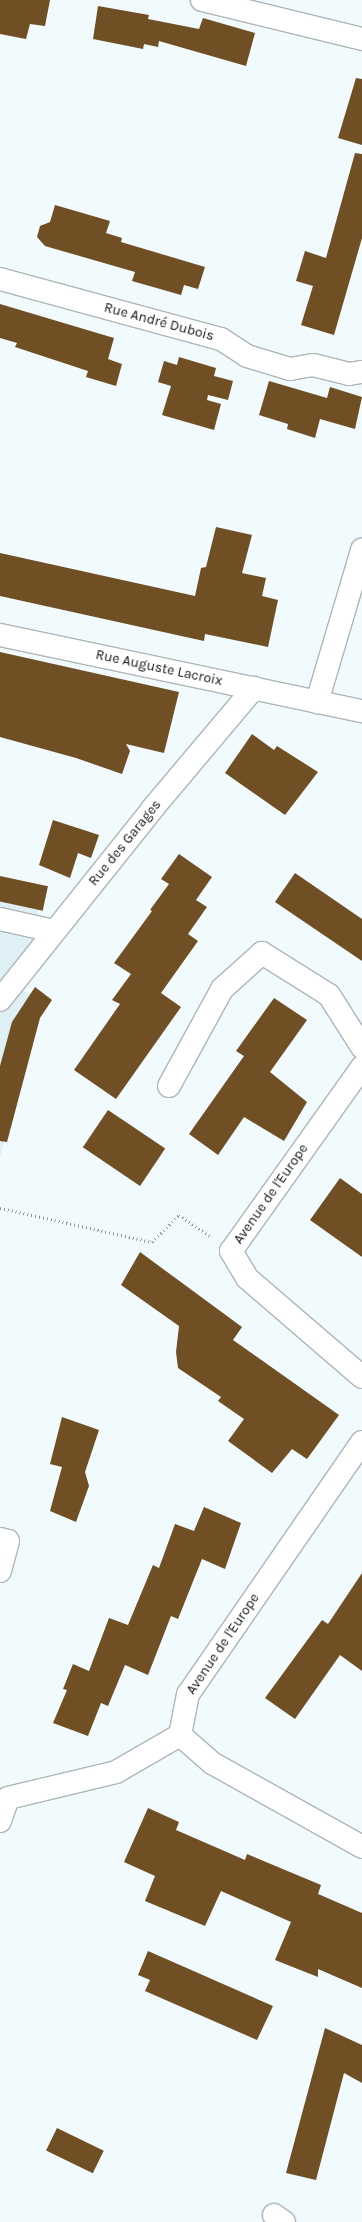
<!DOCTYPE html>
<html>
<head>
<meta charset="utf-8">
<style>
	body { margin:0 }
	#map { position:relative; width:362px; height:2222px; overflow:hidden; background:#f1fafc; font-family:Karla,sans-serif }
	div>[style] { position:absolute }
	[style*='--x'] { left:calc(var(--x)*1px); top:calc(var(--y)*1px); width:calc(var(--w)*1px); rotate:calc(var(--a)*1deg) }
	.built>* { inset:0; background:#def0f5 }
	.building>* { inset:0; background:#6f4f23; transform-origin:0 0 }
	.path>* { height:2.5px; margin-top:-1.25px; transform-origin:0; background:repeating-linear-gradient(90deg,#909698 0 1px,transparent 0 4px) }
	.roads { filter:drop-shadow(1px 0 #aeb6b8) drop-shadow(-1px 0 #aeb6b8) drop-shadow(0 1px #aeb6b8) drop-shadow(0 -1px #aeb6b8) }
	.minor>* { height:22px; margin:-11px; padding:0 11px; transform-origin:11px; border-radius:11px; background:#fff }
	span { translate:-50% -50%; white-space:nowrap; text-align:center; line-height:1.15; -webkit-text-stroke:4px #fff; paint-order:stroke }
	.street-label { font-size:14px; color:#111415 }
</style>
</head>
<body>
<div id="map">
	<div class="built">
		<i style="clip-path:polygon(0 878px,44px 887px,21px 990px,41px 997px,0 1158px)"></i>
	</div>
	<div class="building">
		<i style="clip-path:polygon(0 0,50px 0,45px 26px,30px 24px,26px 39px,0 34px)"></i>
		<i style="clip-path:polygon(98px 6px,149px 15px,148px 19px,199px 29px,203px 18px,255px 33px,246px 66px,159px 41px,158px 47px,144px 44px,143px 49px,93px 39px)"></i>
		<i style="clip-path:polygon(356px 78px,362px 79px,362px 145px,338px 138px)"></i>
		<i style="clip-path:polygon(355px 153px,362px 154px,362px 238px,334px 335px,301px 325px,313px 286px,296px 281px,305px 251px,326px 258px)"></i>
		<i style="clip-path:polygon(55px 205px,110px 221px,106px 233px,122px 238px,121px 242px,205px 267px,198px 289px,184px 285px,181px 295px,132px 281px,135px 272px,45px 246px,37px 237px,40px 226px,50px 222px)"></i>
		<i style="clip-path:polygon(0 304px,114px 338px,108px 359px,122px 364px,116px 386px,86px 377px,88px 371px,15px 347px,17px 343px,0 338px)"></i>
		<i style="clip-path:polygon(179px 357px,216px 368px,214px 376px,233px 381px,228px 400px,208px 395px,207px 400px,221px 404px,214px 430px,162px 415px,171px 386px,158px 382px,164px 361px,177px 365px)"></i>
		<i style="clip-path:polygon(269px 381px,327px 398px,330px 387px,362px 397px,355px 429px,320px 419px,315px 438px,287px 429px,288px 424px,259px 415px)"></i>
		<i style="clip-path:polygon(216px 527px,252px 535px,242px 573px,266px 578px,262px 596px,278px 600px,268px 647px,205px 634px,204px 641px,0 596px,0 553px,195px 596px,201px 568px,206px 567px)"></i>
		<i style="clip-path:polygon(0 652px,179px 692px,164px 753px,126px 744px,130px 751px,122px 774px,76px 758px,0 737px)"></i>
		<i style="clip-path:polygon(252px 734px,274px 750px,277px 746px,318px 772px,285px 815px,225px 773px)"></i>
		<i style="clip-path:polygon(53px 820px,99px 835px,91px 858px,78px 853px,70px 878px,39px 865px)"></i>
		<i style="clip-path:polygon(179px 854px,212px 877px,196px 900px,207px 907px,188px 934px,198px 941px,161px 993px,181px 1007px,116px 1099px,74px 1070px,120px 1004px,112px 1000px,131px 974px,114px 963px,152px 911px,150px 910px,169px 884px,161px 879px)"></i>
		<i style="clip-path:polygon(295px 873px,362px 919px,362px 961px,275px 902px)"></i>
		<i style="left:0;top:876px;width:49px;height:25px;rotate:12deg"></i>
		<i style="clip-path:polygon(35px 987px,52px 1000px,40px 1018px,7px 1142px,0 1141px,0 1066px,12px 1022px)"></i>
		<i style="clip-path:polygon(274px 998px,307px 1020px,270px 1072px,307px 1102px,284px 1141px,244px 1117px,218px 1155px,189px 1134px,244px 1056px,236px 1051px)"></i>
		<i style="left:108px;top:1110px;width:69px;height:45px;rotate:34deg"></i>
		<i style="clip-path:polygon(340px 1178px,362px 1194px,362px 1257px,310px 1220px)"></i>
		<i style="clip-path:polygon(140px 1252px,242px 1327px,233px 1340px,339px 1415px,307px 1459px,292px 1449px,272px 1473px,228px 1441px,244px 1419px,218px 1401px,221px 1397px,178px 1368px,176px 1352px,179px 1326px,121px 1285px)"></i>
		<i style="clip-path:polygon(62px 1417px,99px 1430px,85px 1472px,89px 1486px,76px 1522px,50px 1511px,62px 1467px,50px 1464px)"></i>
		<i style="clip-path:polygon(204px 1507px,241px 1523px,225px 1569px,202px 1559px,178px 1619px,171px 1616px,148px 1675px,125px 1665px,108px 1706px,101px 1703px,88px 1736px,53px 1723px,67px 1690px,63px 1689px,73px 1664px,89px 1671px,109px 1618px,128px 1625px,153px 1565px,159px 1568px,175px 1524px,194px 1531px)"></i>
		<i style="clip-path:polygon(362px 1573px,362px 1671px,340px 1655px,295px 1719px,265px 1698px,322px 1620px,328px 1624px)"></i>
		<i style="clip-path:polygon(148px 1808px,179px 1822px,176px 1830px,245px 1860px,247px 1854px,321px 1885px,318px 1894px,362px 1913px,362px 1988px,318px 1969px,318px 1977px,275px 1960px,291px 1922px,221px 1891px,205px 1926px,145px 1901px,155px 1876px,124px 1862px)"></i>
		<i style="clip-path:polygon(148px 1951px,273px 2006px,257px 2040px,145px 1991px,150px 1980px,138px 1975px)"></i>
		<i style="clip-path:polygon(325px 2028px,362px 2045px,362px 2083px,344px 2073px,316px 2180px,286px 2173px)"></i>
		<i style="left:57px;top:2128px;width:52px;height:25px;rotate:26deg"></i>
	</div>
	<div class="path">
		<i style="--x:0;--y:1208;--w:156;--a:12.6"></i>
		<i style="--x:152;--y:1242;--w:38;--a:-45"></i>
		<i style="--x:179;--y:1215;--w:37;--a:34"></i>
	</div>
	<div class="roads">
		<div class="minor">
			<i style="--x:202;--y:0;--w:165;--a:13.7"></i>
			<i style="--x:0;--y:279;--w:229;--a:15.2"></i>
			<i style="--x:221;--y:339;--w:31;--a:33"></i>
			<i style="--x:247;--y:356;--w:45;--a:16.8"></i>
			<i style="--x:290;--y:369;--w:23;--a:-10"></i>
			<i style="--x:313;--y:365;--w:37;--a:14"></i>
			<i style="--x:349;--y:374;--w:13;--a:-9"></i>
			<i style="--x:0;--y:635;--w:370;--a:11.9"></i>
			<i style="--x:317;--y:702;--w:159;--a:-73.5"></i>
			<i style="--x:0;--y:919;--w:55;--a:12.5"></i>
			<i style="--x:0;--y:1000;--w:246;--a:-51.4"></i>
			<i style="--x:153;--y:808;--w:157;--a:-49.9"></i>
			<i style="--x:362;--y:1067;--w:226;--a:125.4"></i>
			<i style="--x:231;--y:1251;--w:31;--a:59"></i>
			<i style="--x:247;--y:1278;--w:152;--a:40.7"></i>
			<i style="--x:169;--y:1086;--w:111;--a:-61.3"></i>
			<i style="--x:222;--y:989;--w:54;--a:-42"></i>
			<i style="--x:262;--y:953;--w:79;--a:32.1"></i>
			<i style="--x:329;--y:995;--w:62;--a:57.6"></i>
			<i style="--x:362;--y:1442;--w:306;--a:124.6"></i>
			<i style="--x:188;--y:1694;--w:42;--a:101"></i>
			<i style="--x:180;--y:1735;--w:43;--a:41.2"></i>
			<i style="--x:212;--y:1763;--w:172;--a:29.2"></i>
			<i style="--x:0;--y:1539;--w:8;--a:14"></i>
			<i style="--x:8;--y:1541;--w:31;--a:105"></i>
			<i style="--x:0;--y:1821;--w:24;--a:-71"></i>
			<i style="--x:8;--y:1798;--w:111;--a:-13.5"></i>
			<i style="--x:116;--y:1772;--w:74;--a:-30"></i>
			<i style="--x:274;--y:2215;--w:12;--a:35"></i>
		</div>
	</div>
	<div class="street-label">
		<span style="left:159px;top:322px;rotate:15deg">Rue André Dubois</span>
		<span style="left:159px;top:668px;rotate:12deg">Rue Auguste Lacroix</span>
		<span style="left:125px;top:843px;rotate:-51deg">Rue des Garages</span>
		<span style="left:271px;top:1194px;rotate:-55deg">Avenue de l'Europe</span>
		<span style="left:223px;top:1644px;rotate:-56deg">Avenue de l'Europe</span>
	</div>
</div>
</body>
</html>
